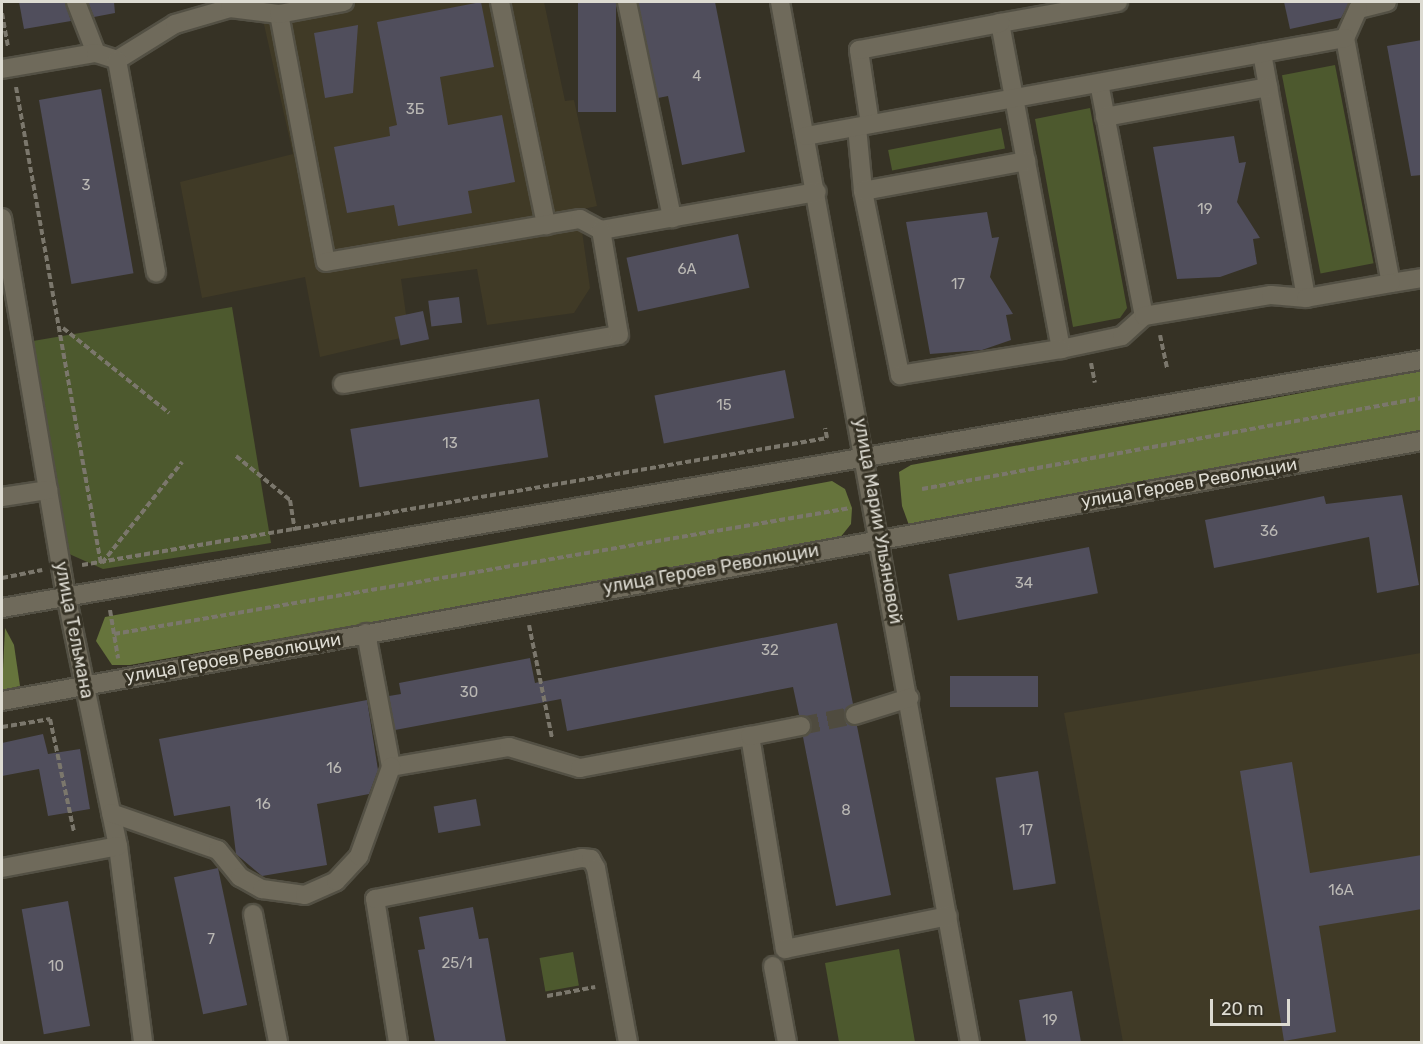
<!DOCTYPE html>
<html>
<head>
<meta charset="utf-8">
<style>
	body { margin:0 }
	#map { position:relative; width:1423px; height:1044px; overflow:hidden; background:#363225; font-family:Rubik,sans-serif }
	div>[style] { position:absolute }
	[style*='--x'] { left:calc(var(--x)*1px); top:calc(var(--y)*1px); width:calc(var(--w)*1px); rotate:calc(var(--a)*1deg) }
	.built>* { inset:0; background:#403a26 }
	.green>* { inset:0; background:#4d592e; transform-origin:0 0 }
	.forest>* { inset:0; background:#66743c }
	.building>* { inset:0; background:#504e5c; transform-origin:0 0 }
	.minor-tunnel>* { height:18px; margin-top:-9px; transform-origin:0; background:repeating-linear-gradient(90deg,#4f4b3f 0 18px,transparent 0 27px) }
	.path>* { height:4px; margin-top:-2px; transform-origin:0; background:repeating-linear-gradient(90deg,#7b776c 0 6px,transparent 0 9px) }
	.roads { filter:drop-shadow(2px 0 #535044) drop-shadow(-2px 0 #535044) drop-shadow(0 2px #535044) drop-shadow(0 -2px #535044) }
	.minor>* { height:18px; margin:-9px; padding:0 9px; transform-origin:9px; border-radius:9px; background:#6f6a5b }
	span { translate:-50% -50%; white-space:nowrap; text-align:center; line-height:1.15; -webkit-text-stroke:6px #363225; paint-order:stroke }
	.number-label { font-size:15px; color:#bab8b4 }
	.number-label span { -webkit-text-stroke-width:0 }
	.street-label { font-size:18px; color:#dddbd2 }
	.frame { position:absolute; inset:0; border:3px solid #dddbd2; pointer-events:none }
	.scale { position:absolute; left:1210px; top:999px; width:80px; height:27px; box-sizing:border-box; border:3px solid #dddbd2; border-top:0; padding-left:8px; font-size:18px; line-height:21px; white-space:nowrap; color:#dddbd2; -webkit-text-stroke:4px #363225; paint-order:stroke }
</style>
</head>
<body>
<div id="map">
	<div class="built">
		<i style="clip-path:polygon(259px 2px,544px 2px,565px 101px,574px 100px,597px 206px,579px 210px,590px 288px,574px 313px,487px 325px,477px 269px,401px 279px,409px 336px,320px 357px,305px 277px,202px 298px,180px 182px,293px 154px)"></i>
		<i style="clip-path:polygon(1421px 653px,1421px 1042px,1123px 1042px,1064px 713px)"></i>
	</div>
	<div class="green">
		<i style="left:1335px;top:65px;width:202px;height:54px;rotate:79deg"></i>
		<i style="clip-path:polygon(1090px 108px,1127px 308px,1120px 318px,1073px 327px,1035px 119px)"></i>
		<i style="left:1001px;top:128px;width:21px;height:115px;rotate:79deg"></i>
		<i style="clip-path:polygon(232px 307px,271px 543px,103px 569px,67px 553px,33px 341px)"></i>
		<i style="clip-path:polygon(899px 949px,915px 1042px,839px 1042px,825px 963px)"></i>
		<i style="left:573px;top:952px;width:34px;height:34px;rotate:80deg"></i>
	</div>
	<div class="forest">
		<i style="clip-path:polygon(1421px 371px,1421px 434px,910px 528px,902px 506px,899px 472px,911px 465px)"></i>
		<i style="clip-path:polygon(832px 481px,845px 489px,852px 508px,851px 524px,839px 539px,130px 665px,112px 665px,96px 641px,105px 617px)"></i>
		<i style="clip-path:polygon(5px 628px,14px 645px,20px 686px,2px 690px)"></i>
	</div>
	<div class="building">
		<i style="clip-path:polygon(19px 2px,65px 2px,71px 21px,24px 29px)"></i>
		<i style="clip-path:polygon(88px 2px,114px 2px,115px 13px,94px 17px)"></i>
		<i style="clip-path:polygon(481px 2px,494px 67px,440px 77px,448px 125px,502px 115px,515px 182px,468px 191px,472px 213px,398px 226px,394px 205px,347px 213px,334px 147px,390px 136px,389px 127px,397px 125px,377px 22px)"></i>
		<i style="left:578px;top:2px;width:38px;height:110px"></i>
		<i style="clip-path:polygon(638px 2px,715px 2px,745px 152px,682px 165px,668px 96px,658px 98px)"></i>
		<i style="clip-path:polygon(1284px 2px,1350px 2px,1341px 18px,1290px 29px)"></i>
		<i style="clip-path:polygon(358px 25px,353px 93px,325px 98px,314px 33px)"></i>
		<i style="clip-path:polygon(1422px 40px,1422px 175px,1411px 176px,1387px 46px)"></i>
		<i style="left:101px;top:89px;width:187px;height:63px;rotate:80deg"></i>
		<i style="clip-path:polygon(1234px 136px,1239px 163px,1246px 162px,1237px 202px,1260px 238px,1253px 239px,1257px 264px,1220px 277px,1177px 279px,1153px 147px)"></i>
		<i style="clip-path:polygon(987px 212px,992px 238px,999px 237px,990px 277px,1013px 314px,1006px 315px,1011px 340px,982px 350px,930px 354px,906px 222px)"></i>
		<i style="left:738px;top:234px;width:55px;height:114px;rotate:78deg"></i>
		<i style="left:459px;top:297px;width:26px;height:31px;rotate:83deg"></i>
		<i style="left:423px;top:311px;width:29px;height:29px;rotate:78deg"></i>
		<i style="left:785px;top:370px;width:49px;height:133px;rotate:79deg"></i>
		<i style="left:539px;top:399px;width:59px;height:191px;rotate:81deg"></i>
		<i style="clip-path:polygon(1402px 495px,1419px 585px,1377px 593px,1369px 537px,1214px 568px,1205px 520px,1324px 496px,1326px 504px)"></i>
		<i style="left:1089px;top:547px;width:47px;height:143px;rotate:79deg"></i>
		<i style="clip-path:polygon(837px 623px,853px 704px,844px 718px,857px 726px,891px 895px,836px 906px,803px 737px,812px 724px,799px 715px,793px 687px,567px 731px,561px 699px,395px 730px,389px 696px,401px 694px,399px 683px,530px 658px,535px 683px)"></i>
		<i style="left:1038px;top:676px;width:31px;height:88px;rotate:90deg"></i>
		<i style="clip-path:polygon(367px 700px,378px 770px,369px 794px,317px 804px,327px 865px,262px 876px,236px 854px,230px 806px,174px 816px,159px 739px)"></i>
		<i style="clip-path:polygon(43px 734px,48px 754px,80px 749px,90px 809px,48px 816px,39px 769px,2px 776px,2px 743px)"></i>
		<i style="clip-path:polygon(1292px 762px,1310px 873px,1422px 855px,1422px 909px,1319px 926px,1336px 1032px,1284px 1041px,1240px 771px)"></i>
		<i style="left:1038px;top:771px;width:114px;height:43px;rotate:81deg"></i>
		<i style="left:476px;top:799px;width:27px;height:43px;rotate:80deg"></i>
		<i style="left:218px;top:868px;width:140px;height:45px;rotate:78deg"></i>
		<i style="left:68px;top:901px;width:127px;height:47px;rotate:80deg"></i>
		<i style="clip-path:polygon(473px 907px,479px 939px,488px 938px,506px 1042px,435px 1042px,418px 950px,425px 949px,419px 917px)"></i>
		<i style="clip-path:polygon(1072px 991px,1081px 1042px,1026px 1042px,1019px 1000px)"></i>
	</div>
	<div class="minor-tunnel">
		<i style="--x:801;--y:726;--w:55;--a:-11.5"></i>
	</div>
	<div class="path">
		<i style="--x:2;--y:13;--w:35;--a:80"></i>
		<i style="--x:16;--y:87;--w:485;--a:79.9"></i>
		<i style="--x:63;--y:328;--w:136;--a:38.7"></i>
		<i style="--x:1160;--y:335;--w:35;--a:78"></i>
		<i style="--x:1091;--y:363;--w:20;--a:79"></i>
		<i style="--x:236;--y:456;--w:70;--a:39.2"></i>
		<i style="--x:290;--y:500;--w:31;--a:81"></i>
		<i style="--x:922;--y:489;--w:508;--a:-10.31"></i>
		<i style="--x:102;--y:563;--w:129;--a:-51.6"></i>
		<i style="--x:82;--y:565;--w:756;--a:-9.67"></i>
		<i style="--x:827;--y:438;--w:10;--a:-101"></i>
		<i style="--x:2;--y:578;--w:41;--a:-11.3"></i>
		<i style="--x:110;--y:610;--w:49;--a:80.5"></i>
		<i style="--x:529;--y:625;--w:115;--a:78.5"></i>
		<i style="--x:114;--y:634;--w:747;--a:-9.71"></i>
		<i style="--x:2;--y:727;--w:49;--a:-9.5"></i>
		<i style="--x:50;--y:719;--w:116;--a:78"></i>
		<i style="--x:547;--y:996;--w:49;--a:-10.6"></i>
	</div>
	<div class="roads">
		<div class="minor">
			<i style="--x:76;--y:2;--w:55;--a:68.6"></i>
			<i style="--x:500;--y:2;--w:228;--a:78.3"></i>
			<i style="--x:627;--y:2;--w:221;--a:78.2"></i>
			<i style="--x:780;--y:2;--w:1057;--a:79.65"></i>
			<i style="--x:1118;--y:2;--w:120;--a:169.9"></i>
			<i style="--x:1000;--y:23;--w:332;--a:79.4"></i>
			<i style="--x:1061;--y:349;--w:62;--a:-12"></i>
			<i style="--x:1122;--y:336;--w:30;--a:-42"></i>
			<i style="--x:1387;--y:2;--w:30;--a:166"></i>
			<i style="--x:1358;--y:9;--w:32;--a:114"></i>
			<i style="--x:1345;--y:38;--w:249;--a:79.4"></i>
			<i style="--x:1391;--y:283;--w:31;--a:-9"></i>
			<i style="--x:279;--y:14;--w:252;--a:79.3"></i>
			<i style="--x:326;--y:262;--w:258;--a:-9.6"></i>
			<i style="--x:580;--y:219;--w:24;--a:28"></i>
			<i style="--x:601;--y:230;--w:219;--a:-10"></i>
			<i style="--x:1262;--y:53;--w:249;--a:79.8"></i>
			<i style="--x:117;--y:60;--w:68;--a:-31.8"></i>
			<i style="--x:175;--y:24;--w:57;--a:-16.2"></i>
			<i style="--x:230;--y:8;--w:49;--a:7"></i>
			<i style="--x:279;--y:14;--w:66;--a:-10.5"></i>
			<i style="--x:2;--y:69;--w:95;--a:-9.7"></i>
			<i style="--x:96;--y:53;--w:22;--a:18"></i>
			<i style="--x:117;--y:60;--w:216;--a:79.6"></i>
			<i style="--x:1099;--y:83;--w:237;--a:79.1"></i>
			<i style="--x:1144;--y:316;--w:129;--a:-9.4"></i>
			<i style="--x:1271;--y:295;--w:35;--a:5"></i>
			<i style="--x:1306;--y:298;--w:86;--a:-10"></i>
			<i style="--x:1105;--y:117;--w:166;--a:-10.4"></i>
			<i style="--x:870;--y:124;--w:75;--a:-98.5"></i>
			<i style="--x:859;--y:50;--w:144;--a:-10.8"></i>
			<i style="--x:857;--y:127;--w:64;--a:84.6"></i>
			<i style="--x:863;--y:191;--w:188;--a:78.6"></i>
			<i style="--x:900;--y:375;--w:163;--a:-9.2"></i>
			<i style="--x:806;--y:136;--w:548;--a:-10.3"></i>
			<i style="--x:863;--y:191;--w:166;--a:-10.4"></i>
			<i style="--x:2;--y:218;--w:382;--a:80.4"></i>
			<i style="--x:66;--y:595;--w:256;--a:78.3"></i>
			<i style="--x:118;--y:846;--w:198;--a:82.7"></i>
			<i style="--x:343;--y:384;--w:280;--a:-10.1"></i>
			<i style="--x:619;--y:335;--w:107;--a:-99.7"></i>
			<i style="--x:2;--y:497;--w:47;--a:-8.7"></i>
			<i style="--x:2;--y:608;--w:1441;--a:-9.91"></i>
			<i style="--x:366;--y:633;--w:136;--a:79.4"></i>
			<i style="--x:391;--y:767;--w:120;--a:-9.6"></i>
			<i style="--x:509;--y:747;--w:74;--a:16.5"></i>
			<i style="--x:580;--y:768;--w:173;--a:-10.7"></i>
			<i style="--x:750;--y:736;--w:216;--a:80.7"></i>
			<i style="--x:785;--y:949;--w:166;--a:-11.4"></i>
			<i style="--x:2;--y:701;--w:1444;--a:-10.38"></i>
			<i style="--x:855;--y:715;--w:57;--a:-17.5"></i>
			<i style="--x:750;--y:736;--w:52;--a:-11.1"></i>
			<i style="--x:111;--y:813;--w:113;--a:19.1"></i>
			<i style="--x:218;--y:850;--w:35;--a:51"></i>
			<i style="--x:240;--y:877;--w:25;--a:29"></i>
			<i style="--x:262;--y:889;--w:43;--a:7.9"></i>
			<i style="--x:305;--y:895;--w:34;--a:-24"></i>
			<i style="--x:336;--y:881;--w:34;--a:-47"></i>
			<i style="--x:359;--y:856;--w:95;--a:-70.2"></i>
			<i style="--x:2;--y:868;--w:118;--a:-10.7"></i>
			<i style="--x:253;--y:914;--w:130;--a:78.9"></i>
			<i style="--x:773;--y:966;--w:77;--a:79.6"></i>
			<i style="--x:398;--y:1042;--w:145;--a:-99.1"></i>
			<i style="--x:375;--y:899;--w:211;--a:-11.2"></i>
			<i style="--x:582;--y:858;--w:9;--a:6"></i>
			<i style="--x:591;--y:859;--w:10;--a:61"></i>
			<i style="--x:596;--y:868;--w:177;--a:79.6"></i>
		</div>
	</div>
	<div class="number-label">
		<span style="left:697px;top:77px">4</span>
		<span style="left:415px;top:110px">3Б</span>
		<span style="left:86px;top:186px">3</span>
		<span style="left:1205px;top:210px">19</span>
		<span style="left:687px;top:270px">6А</span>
		<span style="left:958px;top:285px">17</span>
		<span style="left:724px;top:406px">15</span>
		<span style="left:450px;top:444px">13</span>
		<span style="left:1269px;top:532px">36</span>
		<span style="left:1024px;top:584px">34</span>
		<span style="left:770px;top:651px">32</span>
		<span style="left:469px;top:693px">30</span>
		<span style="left:334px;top:769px">16</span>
		<span style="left:263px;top:805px">16</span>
		<span style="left:846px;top:811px">8</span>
		<span style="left:1026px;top:831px">17</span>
		<span style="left:1341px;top:891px">16А</span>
		<span style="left:211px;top:940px">7</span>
		<span style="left:457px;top:964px">25/1</span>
		<span style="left:56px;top:967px">10</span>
		<span style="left:1050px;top:1021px">19</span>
	</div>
	<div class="street-label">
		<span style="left:1189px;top:483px;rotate:-10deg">улица Героев Революции</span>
		<span style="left:878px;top:521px;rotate:80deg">улица Марии Ульяновой</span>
		<span style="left:711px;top:569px;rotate:-10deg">улица Героев Революции</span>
		<span style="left:74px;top:630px;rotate:79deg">улица Тельмана</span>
		<span style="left:233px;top:658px;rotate:-10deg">улица Героев Революции</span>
	</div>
	<div class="frame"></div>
	<div class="scale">20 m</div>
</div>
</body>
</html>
